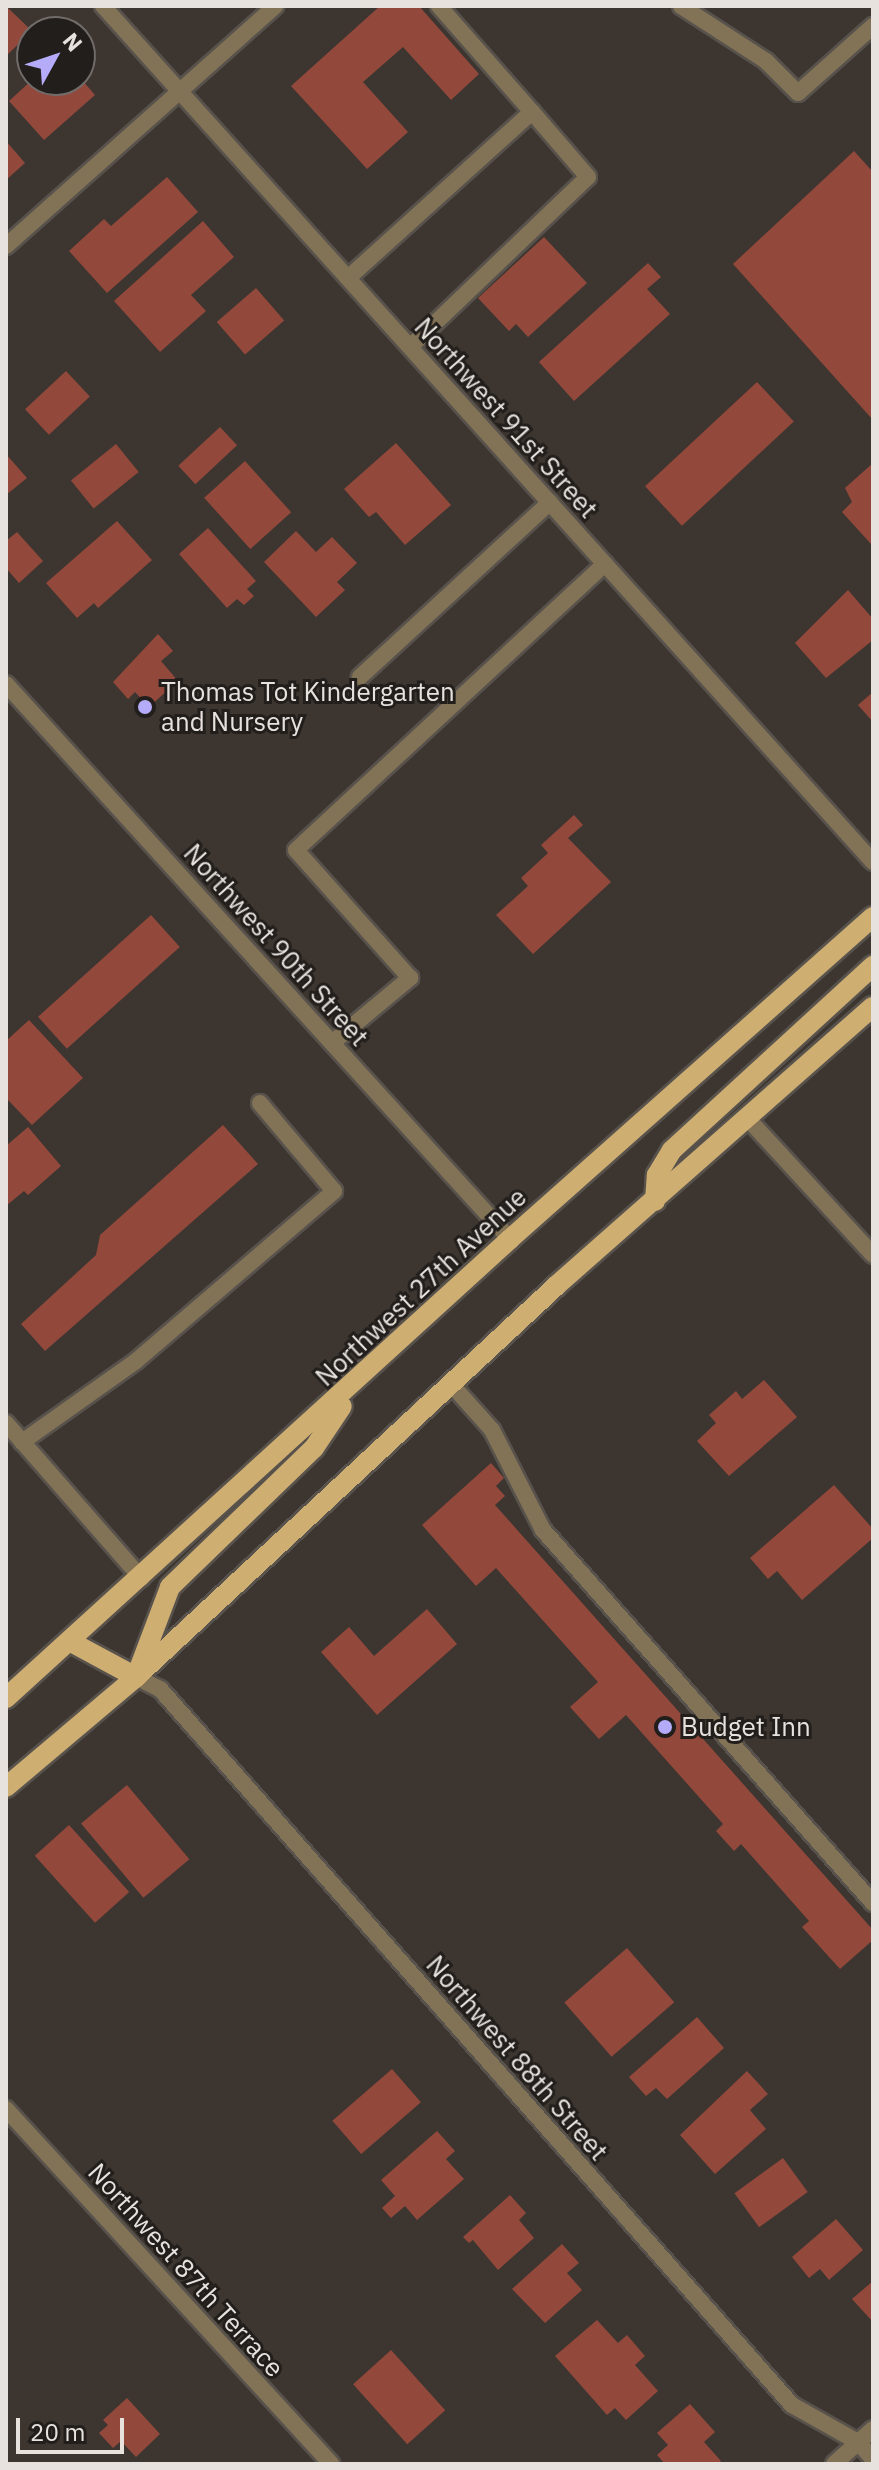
<!DOCTYPE html>
<html>
<head>
<meta charset="utf-8">
<style>
	body { margin:0 }
	#map { position:relative; width:879px; height:2470px; overflow:hidden; background:#3d3630; font-family:"IBM Plex Sans",sans-serif }
	div>[style] { position:absolute }
	[style*='--x'] { left:calc(var(--x)*1px); top:calc(var(--y)*1px); width:calc(var(--w)*1px); rotate:calc(var(--a)*1deg) }
	.building>* { inset:0; background:#93483c; transform-origin:0 0 }
	.roads { filter:drop-shadow(2px 0 #58524c) drop-shadow(-2px 0 #58524c) drop-shadow(0 2px #58524c) drop-shadow(0 -2px #58524c) }
	.lane>* { height:16px; margin:-8px; padding:0 8px; transform-origin:8px; border-radius:8px; background:#837356 }
	.street>* { height:16px; margin:-8px; padding:0 8px; transform-origin:8px; border-radius:8px; background:#837356 }
	.primary>* { height:20px; margin:-10px; padding:0 10px; transform-origin:10px; border-radius:10px; background:#cfae71 }
	.dots>* { width:22px; height:22px; translate:-50% -50%; box-sizing:border-box; border:4px solid #221e1b; border-radius:50% }
	span { translate:-50% -50%; white-space:nowrap; text-align:center; line-height:1.15; -webkit-text-stroke:6px #221e1b; paint-order:stroke }
	.street-label { font-size:26px; color:#e7e2de }
	.poi-label { font-size:26px; color:#e7e2de }
	.left { translate:0 -50%; text-align:left }
	.frame { position:absolute; inset:0; border:8px solid #e7e2de; pointer-events:none }
	.north { position:absolute; left:16px; top:16px; width:80px; height:80px; box-sizing:border-box; background:#221e1b; border:2px solid #716c69; border-radius:50%; rotate:50deg; font-size:22px; font-weight:700; line-height:32px; text-align:center; color:#e7e2de }
	.north::after { content:''; display:block; margin:auto; width:28px; height:36px; background:#b4acf9; clip-path:polygon(50% 0,100% 100%,50% 72%,0 100%) }
	.scale { position:absolute; left:16px; top:2418px; width:108px; height:36px; box-sizing:border-box; border:4px solid #e7e2de; border-top:0; padding-left:10px; font-size:24px; line-height:28px; white-space:nowrap; color:#e7e2de; -webkit-text-stroke:6px #221e1b; paint-order:stroke }
</style>
</head>
<body>
<div id="map">
	<div class="building">
		<i style="clip-path:polygon(6px 6px,32px 31px,6px 56px)"></i>
		<i style="clip-path:polygon(380px 6px,419px 6px,479px 74px,451px 100px,403px 47px,363px 82px,408px 132px,367px 169px,291px 86px)"></i>
		<i style="clip-path:polygon(32px 80px,82px 80px,95px 95px,44px 140px,9px 101px)"></i>
		<i style="clip-path:polygon(6px 141px,25px 163px,6px 180px)"></i>
		<i style="clip-path:polygon(854px 151px,873px 172px,873px 420px,733px 264px)"></i>
		<i style="clip-path:polygon(167px 177px,198px 212px,107px 293px,69px 251px,104px 219px,111px 226px)"></i>
		<i style="clip-path:polygon(203px 221px,234px 257px,191px 295px,206px 311px,160px 352px,114px 301px)"></i>
		<i style="clip-path:polygon(544px 237px,587px 283px,528px 337px,516px 324px,509px 331px,478px 298px)"></i>
		<i style="clip-path:polygon(648px 263px,661px 277px,647px 289px,670px 314px,574px 401px,539px 362px)"></i>
		<i style="left:256px;top:288px;width:43px;height:52px;rotate:49deg"></i>
		<i style="left:66px;top:371px;width:35px;height:56px;rotate:47deg"></i>
		<i style="left:757px;top:382px;width:54px;height:153px;rotate:47deg"></i>
		<i style="left:220px;top:427px;width:25px;height:57px;rotate:47deg"></i>
		<i style="clip-path:polygon(396px 443px,451px 505px,405px 545px,376px 512px,369px 517px,344px 489px)"></i>
		<i style="left:116px;top:444px;width:36px;height:58px;rotate:51deg"></i>
		<i style="clip-path:polygon(6px 454px,27px 478px,6px 495px)"></i>
		<i style="left:245px;top:461px;width:69px;height:55px;rotate:48deg"></i>
		<i style="clip-path:polygon(873px 463px,873px 542px,871px 544px,842px 512px,852px 502px,845px 488px)"></i>
		<i style="clip-path:polygon(117px 521px,152px 560px,98px 608px,94px 603px,77px 618px,46px 583px)"></i>
		<i style="clip-path:polygon(208px 528px,256px 581px,247px 589px,254px 596px,244px 605px,237px 599px,227px 608px,179px 554px)"></i>
		<i style="clip-path:polygon(296px 531px,316px 552px,332px 537px,357px 563px,337px 582px,345px 590px,316px 617px,264px 562px)"></i>
		<i style="clip-path:polygon(17px 532px,43px 561px,19px 583px,6px 568px,6px 541px)"></i>
		<i style="clip-path:polygon(848px 590px,873px 619px,873px 640px,826px 678px,795px 643px)"></i>
		<i style="clip-path:polygon(158px 634px,173px 651px,161px 661px,178px 681px,149px 707px,135px 692px,128px 699px,113px 682px)"></i>
		<i style="clip-path:polygon(873px 692px,873px 722px,858px 705px)"></i>
		<i style="clip-path:polygon(574px 815px,583px 825px,568px 838px,611px 882px,533px 954px,496px 915px,528px 886px,521px 878px,548px 853px,541px 845px)"></i>
		<i style="left:151px;top:915px;width:43px;height:152px;rotate:48deg"></i>
		<i style="clip-path:polygon(29px 1020px,83px 1078px,32px 1125px,6px 1098px,6px 1041px)"></i>
		<i style="clip-path:polygon(223px 1125px,258px 1164px,45px 1351px,21px 1324px,96px 1255px,100px 1235px)"></i>
		<i style="clip-path:polygon(28px 1127px,61px 1166px,28px 1195px,24px 1191px,6px 1206px,6px 1146px)"></i>
		<i style="clip-path:polygon(764px 1380px,797px 1417px,729px 1476px,697px 1441px,716px 1423px,709px 1415px,736px 1391px,742px 1399px)"></i>
		<i style="clip-path:polygon(491px 1463px,504px 1478px,496px 1486px,505px 1496px,495px 1505px,873px 1930px,873px 1940px,840px 1969px,802px 1927px,809px 1921px,741px 1844px,734px 1851px,716px 1831px,723px 1824px,626px 1715px,599px 1739px,570px 1707px,598px 1682px,496px 1568px,476px 1586px,422px 1525px)"></i>
		<i style="clip-path:polygon(834px 1485px,873px 1529px,873px 1538px,802px 1600px,777px 1571px,768px 1579px,750px 1558px)"></i>
		<i style="clip-path:polygon(427px 1609px,457px 1644px,377px 1715px,321px 1652px,349px 1627px,374px 1656px)"></i>
		<i style="left:127px;top:1785px;width:97px;height:60px;rotate:50deg"></i>
		<i style="left:69px;top:1825px;width:90px;height:46px;rotate:48deg"></i>
		<i style="left:627px;top:1948px;width:72px;height:83px;rotate:49deg"></i>
		<i style="clip-path:polygon(697px 2017px,724px 2048px,667px 2099px,656px 2088px,646px 2096px,629px 2077px)"></i>
		<i style="left:392px;top:2069px;width:44px;height:79px;rotate:49deg"></i>
		<i style="clip-path:polygon(747px 2071px,768px 2094px,750px 2110px,766px 2129px,715px 2174px,680px 2135px)"></i>
		<i style="clip-path:polygon(437px 2131px,455px 2151px,446px 2159px,464px 2179px,417px 2220px,405px 2206px,391px 2218px,382px 2208px,395px 2196px,381px 2180px)"></i>
		<i style="left:783px;top:2158px;width:42px;height:60px;rotate:54deg"></i>
		<i style="clip-path:polygon(510px 2195px,526px 2213px,519px 2220px,534px 2238px,498px 2270px,473px 2240px,469px 2243px,463px 2237px)"></i>
		<i style="clip-path:polygon(836px 2219px,863px 2250px,829px 2280px,820px 2269px,809px 2278px,792px 2257px)"></i>
		<i style="clip-path:polygon(562px 2244px,579px 2263px,567px 2273px,582px 2290px,545px 2323px,512px 2289px)"></i>
		<i style="clip-path:polygon(873px 2281px,873px 2322px,852px 2299px)"></i>
		<i style="clip-path:polygon(597px 2320px,618px 2343px,627px 2335px,645px 2356px,635px 2365px,658px 2391px,626px 2420px,615px 2408px,607px 2415px,555px 2356px)"></i>
		<i style="left:391px;top:2350px;width:81px;height:51px;rotate:48deg"></i>
		<i style="clip-path:polygon(127px 2398px,160px 2434px,136px 2457px,121px 2441px,113px 2448px,99px 2433px,108px 2425px,103px 2420px)"></i>
		<i style="clip-path:polygon(690px 2404px,715px 2432px,704px 2442px,721px 2461px,717px 2464px,665px 2464px,657px 2455px,668px 2445px,657px 2433px)"></i>
	</div>
	<div class="roads">
		<div class="lane">
			<i style="--x:681;--y:6;--w:101;--a:32.9"></i>
			<i style="--x:766;--y:61;--w:45;--a:45"></i>
			<i style="--x:798;--y:93;--w:101;--a:-41.8"></i>
			<i style="--x:348;--y:278;--w:248;--a:-42.1"></i>
			<i style="--x:532;--y:112;--w:141;--a:-131.3"></i>
			<i style="--x:410;--y:347;--w:246;--a:-43.7"></i>
			<i style="--x:588;--y:177;--w:86;--a:-130.7"></i>
			<i style="--x:360;--y:677;--w:258;--a:-42.6"></i>
			<i style="--x:332;--y:1043;--w:102;--a:-39.8"></i>
			<i style="--x:410;--y:978;--w:171;--a:-131.7"></i>
			<i style="--x:296;--y:850;--w:421;--a:-42.8"></i>
			<i style="--x:451;--y:1384;--w:62;--a:48.3"></i>
			<i style="--x:492;--y:1430;--w:112;--a:63"></i>
			<i style="--x:543;--y:1530;--w:498;--a:48.5"></i>
			<i style="--x:22;--y:1442;--w:140;--a:-35.4"></i>
			<i style="--x:136;--y:1361;--w:261;--a:-40.6"></i>
			<i style="--x:334;--y:1191;--w:115;--a:-130.1"></i>
		</div>
		<div class="street">
			<i style="--x:103;--y:6;--w:1151;--a:48.03"></i>
			<i style="--x:6;--y:246;--w:361;--a:-41.7"></i>
			<i style="--x:6;--y:684;--w:750;--a:47.76"></i>
			<i style="--x:749;--y:1120;--w:183;--a:47.4"></i>
			<i style="--x:6;--y:1423;--w:206;--a:48.9"></i>
			<i style="--x:136;--y:1677;--w:27;--a:27"></i>
			<i style="--x:160;--y:1689;--w:955;--a:48.57"></i>
			<i style="--x:792;--y:2405;--w:76;--a:29.3"></i>
			<i style="--x:858;--y:2442;--w:23;--a:49"></i>
			<i style="--x:6;--y:2109;--w:481;--a:47.5"></i>
			<i style="--x:834;--y:2464;--w:52;--a:-41.9"></i>
		</div>
		<div class="primary">
			<i style="--x:655;--y:1201;--w:26;--a:-86"></i>
			<i style="--x:657;--y:1175;--w:29;--a:-59"></i>
			<i style="--x:672;--y:1150;--w:273;--a:-42.5"></i>
			<i style="--x:71;--y:1642;--w:74;--a:28.3"></i>
			<i style="--x:136;--y:1677;--w:96;--a:-69.3"></i>
			<i style="--x:170;--y:1587;--w:200;--a:-44"></i>
			<i style="--x:314;--y:1448;--w:50;--a:-56.3"></i>
			<i style="--x:6;--y:1698;--w:682;--a:-42.32"></i>
			<i style="--x:510;--y:1239;--w:485;--a:-41.6"></i>
			<i style="--x:6;--y:1787;--w:170;--a:-40.2"></i>
			<i style="--x:136;--y:1677;--w:574;--a:-42.95"></i>
			<i style="--x:556;--y:1286;--w:422;--a:-41.4"></i>
		</div>
	</div>
	<div class="dots">
		<i style="left:145px;top:707px;background:#b4acf9"></i>
		<i style="left:665px;top:1727px;background:#b4acf9"></i>
	</div>
	<div class="street-label">
		<span style="left:506px;top:418px;rotate:48deg">Northwest 91st Street</span>
		<span style="left:276px;top:945px;rotate:48deg">Northwest 90th Street</span>
		<span style="left:421px;top:1287px;rotate:-43deg">Northwest 27th Avenue</span>
		<span style="left:517px;top:2058px;rotate:49deg">Northwest 88th Street</span>
		<span style="left:186px;top:2270px;rotate:48deg">Northwest 87th Terrace</span>
	</div>
	<div class="poi-label">
		<span class="left" style="left:161px;top:707px">Thomas Tot Kindergarten<br>and Nursery</span>
		<span class="left" style="left:681px;top:1727px">Budget Inn</span>
	</div>
	<div class="frame"></div>
	<div class="north">N</div>
	<div class="scale">20 m</div>
</div>
</body>
</html>
